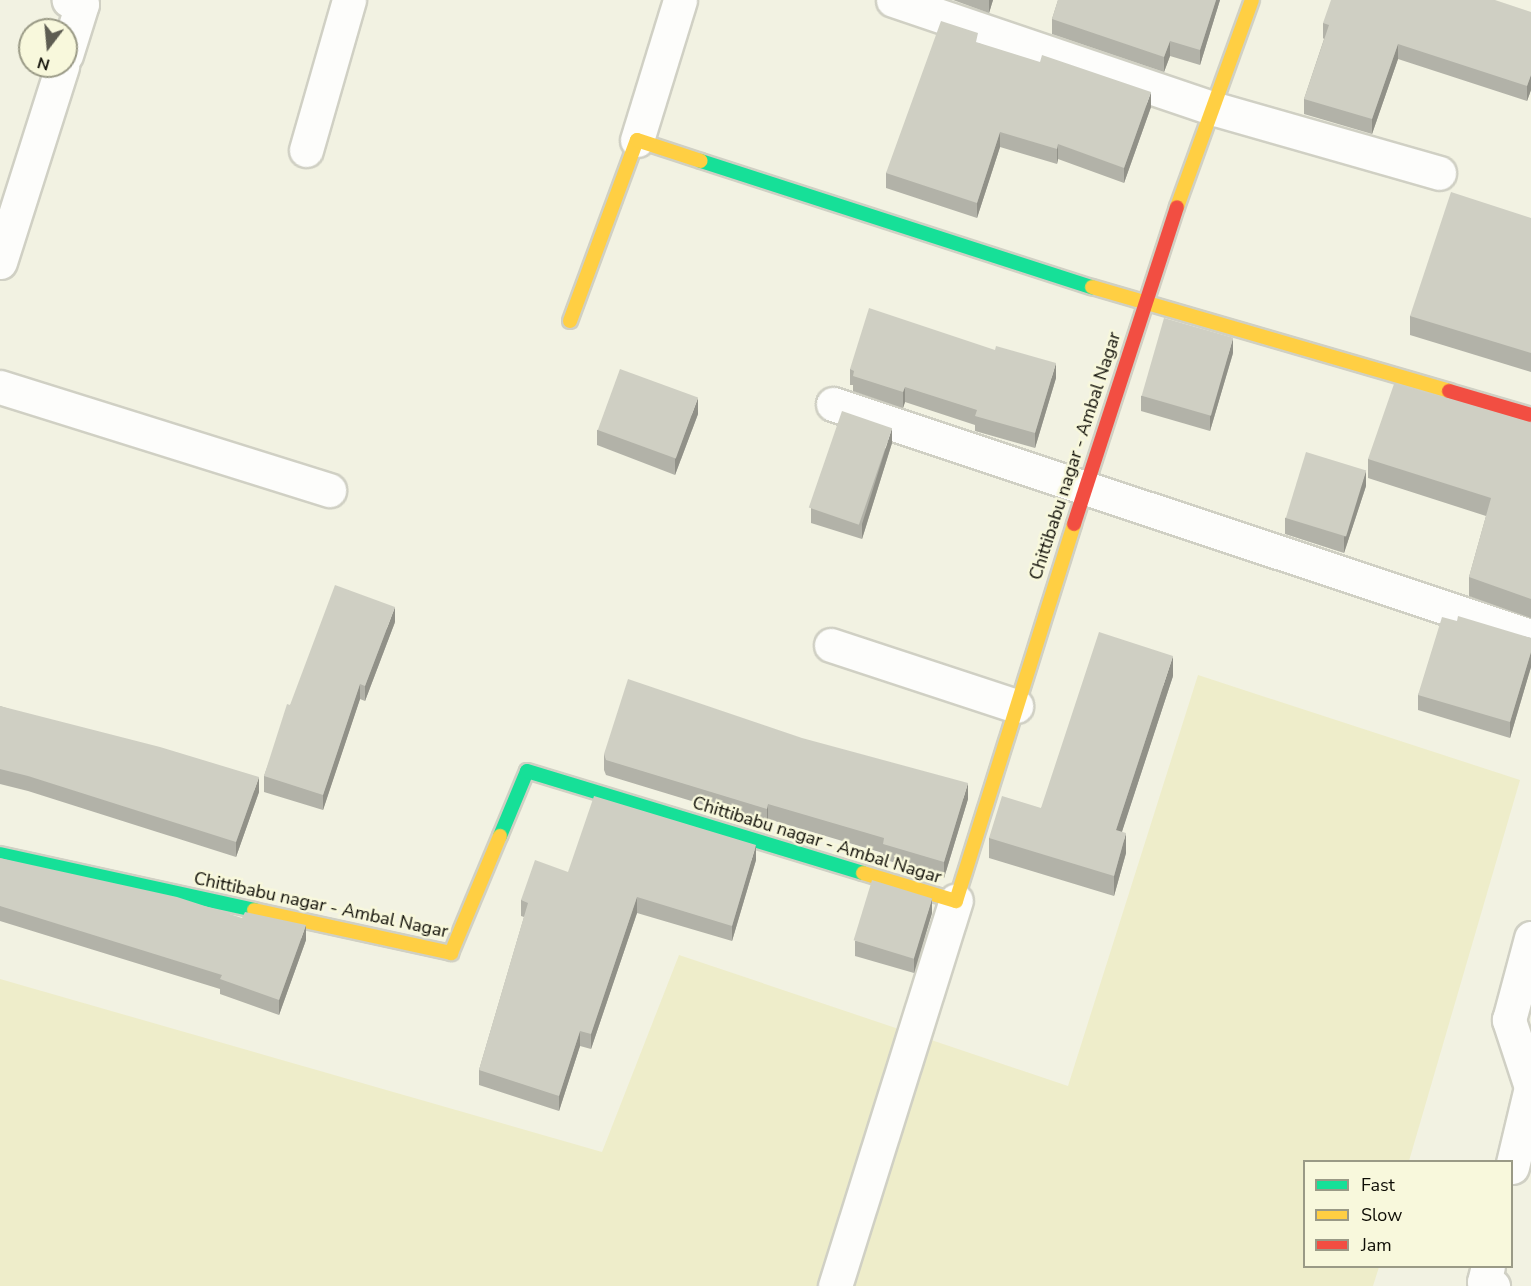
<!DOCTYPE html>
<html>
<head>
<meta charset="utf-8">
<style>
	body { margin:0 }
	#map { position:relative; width:1531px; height:1286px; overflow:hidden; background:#f2f2e2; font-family:"Nunito Sans",sans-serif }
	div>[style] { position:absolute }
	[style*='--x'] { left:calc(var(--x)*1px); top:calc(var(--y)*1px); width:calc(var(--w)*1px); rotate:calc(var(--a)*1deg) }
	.green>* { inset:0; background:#eeedca }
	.roads { filter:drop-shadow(2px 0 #d0d0c4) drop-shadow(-2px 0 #d0d0c4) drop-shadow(0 2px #d0d0c4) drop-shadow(0 -2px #d0d0c4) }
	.street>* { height:33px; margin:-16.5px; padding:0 16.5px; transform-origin:16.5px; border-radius:16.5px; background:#fdfdfb }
	.fast>* { height:14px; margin:-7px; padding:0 7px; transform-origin:7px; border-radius:7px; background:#16e098 }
	.slow>* { height:14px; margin:-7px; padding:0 7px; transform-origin:7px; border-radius:7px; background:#ffcf43 }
	.jam>* { height:14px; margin:-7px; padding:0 7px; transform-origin:7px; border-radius:7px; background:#f24e42 }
	.wall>* { inset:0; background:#b2b2a8 }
	.shaded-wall>* { inset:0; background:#919188 }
	.building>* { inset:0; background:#cfcfc3; transform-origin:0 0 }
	span { translate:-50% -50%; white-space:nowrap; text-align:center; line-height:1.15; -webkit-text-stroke:5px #f8f8dc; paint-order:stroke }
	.street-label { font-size:18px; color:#0e0d05 }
	.legend { position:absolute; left:1303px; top:1160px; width:210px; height:108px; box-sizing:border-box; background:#f8f8dc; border:2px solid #9a9a86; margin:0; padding:8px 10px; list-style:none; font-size:18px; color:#0e0d05 }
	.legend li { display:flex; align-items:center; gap:12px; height:30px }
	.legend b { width:30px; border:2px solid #9a9a86 }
	.north { position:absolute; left:18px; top:18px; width:60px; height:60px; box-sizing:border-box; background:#f8f8dc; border:2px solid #9a9a86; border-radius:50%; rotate:196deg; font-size:16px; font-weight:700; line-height:24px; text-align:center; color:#0e0d05 }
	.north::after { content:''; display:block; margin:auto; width:21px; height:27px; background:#5e5d52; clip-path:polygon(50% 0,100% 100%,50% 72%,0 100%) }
</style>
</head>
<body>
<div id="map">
	<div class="green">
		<i style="clip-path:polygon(1198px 675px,1520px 780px,1409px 1161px,1304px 1162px,1304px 1266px,1379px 1267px,1373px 1286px,0 1286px,0 979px,602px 1152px,679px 955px,1068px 1086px)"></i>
	</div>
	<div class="roads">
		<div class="street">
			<i style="--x:893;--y:0;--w:340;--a:18.7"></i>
			<i style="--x:1215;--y:109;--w:233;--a:15.9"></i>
			<i style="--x:66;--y:55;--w:53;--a:-72.6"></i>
			<i style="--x:82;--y:4;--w:14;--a:-163"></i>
			<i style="--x:637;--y:140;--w:146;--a:-72.9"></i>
			<i style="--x:306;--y:150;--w:156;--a:-74"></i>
			<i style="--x:0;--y:262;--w:206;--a:-72.4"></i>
			<i style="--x:0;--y:387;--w:345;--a:17.4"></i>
			<i style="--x:833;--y:404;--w:736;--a:18.39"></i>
			<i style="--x:831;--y:645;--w:195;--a:18.2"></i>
			<i style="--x:1512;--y:1167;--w:82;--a:-76.6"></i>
			<i style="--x:1531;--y:1087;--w:71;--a:-108.2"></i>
			<i style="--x:1509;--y:1020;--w:85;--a:-75"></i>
			<i style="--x:1488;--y:1266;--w:16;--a:104"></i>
			<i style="--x:1484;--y:1282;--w:10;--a:24"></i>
			<i style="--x:835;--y:1286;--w:404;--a:-72.6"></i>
		</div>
		<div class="fast">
			<i style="--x:701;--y:161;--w:411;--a:17.9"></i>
			<i style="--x:500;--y:836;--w:70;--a:-67.4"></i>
			<i style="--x:527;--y:771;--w:351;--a:16.9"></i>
			<i style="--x:0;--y:854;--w:260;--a:12.4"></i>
		</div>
		<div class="slow">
			<i style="--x:1177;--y:207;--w:220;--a:-70.1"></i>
			<i style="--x:1092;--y:287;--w:372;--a:16.2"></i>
			<i style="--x:570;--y:321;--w:193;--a:-69.7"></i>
			<i style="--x:637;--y:140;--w:67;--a:18.2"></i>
			<i style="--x:863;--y:873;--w:97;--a:16.8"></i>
			<i style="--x:956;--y:901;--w:395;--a:-72.6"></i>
			<i style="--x:254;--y:910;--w:202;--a:12.3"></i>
			<i style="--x:451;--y:953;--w:127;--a:-67.3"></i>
		</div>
		<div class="jam">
			<i style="--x:1449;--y:391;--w:85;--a:16.3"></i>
			<i style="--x:1074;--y:524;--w:333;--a:-72"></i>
		</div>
	</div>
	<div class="wall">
		<i style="clip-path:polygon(953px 0,993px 0,989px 13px)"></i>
		<i style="clip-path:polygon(1058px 0,1220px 0,1200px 65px,1170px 56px,1164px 72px,1052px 34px,1052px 19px)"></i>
		<i style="clip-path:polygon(1531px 12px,1531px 90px,1527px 101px,1398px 59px,1372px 134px,1304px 114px,1304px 99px,1324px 39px,1323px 38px,1323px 23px)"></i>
		<i style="clip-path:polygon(978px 43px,1151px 107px,1124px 183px,1058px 159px,1057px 164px,1000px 147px,977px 218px,886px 188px,886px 173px)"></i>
		<i style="clip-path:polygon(1531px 218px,1531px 372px,1410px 335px,1410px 316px)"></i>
		<i style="clip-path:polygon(1233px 353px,1210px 431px,1141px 411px,1141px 396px)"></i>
		<i style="clip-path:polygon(850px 369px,1056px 378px,1035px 448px,975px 431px,975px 425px,905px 402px,903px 408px,853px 391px,853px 385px,850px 385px)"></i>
		<i style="clip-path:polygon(698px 414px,675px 475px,597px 445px,597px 430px)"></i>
		<i style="clip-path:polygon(1531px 423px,1531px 618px,1469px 596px,1469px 577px,1486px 516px,1368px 478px,1368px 459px)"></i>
		<i style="clip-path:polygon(892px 443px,862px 539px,811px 523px,811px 508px)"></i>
		<i style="clip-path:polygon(1366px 486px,1344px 553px,1285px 534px,1285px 518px)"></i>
		<i style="clip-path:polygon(1457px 621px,1531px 638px,1531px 667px,1510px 738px,1418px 710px,1418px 695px)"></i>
		<i style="clip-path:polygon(395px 622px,365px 701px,360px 699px,323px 810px,264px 792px,264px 776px,290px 705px)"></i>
		<i style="clip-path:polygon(1173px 676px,1122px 831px,1126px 853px,1114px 896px,989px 858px,989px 838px,1041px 808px)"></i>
		<i style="clip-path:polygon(0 706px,259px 792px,236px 857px,28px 791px,0 784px)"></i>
		<i style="clip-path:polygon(604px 754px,968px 799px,944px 878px,883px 859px,883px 853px,768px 819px,767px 824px,606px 775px,604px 770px)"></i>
		<i style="clip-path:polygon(0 858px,306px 940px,279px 1015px,220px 994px,220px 989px,0 921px)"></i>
		<i style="clip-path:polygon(756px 860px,732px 941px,637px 913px,591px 1049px,580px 1046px,559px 1111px,479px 1085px,479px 1070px,524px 917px,521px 916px,521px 900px,568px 872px)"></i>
		<i style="clip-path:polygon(932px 913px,914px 973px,855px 956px,855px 941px)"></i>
	</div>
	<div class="shaded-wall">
		<i style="clip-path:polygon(989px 0,993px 0,989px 13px)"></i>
		<i style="clip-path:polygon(1216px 0,1220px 0,1200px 65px,1200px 50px)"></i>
		<i style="clip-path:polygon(1170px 41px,1170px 56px,1164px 72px,1164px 57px)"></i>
		<i style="clip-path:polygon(1398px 44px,1398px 59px,1372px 134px,1372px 119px)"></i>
		<i style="clip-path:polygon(1531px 75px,1531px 90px,1527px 101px,1527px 86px)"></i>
		<i style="clip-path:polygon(1151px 92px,1151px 107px,1124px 183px,1124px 168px)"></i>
		<i style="clip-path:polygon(1000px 132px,1000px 147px,977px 218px,977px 203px)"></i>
		<i style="clip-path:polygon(1058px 144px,1058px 159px,1057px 164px,1057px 149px)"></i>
		<i style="clip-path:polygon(1233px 338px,1233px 353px,1210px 431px,1210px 416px)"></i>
		<i style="clip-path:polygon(1056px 363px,1056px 378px,1035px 448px,1035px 433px)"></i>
		<i style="clip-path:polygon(905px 387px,905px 402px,903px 408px,903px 392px)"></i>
		<i style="clip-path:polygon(698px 398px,698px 414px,675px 475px,675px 459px)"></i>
		<i style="clip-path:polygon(892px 428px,892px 443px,862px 539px,862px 524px)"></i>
		<i style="clip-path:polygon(1366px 470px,1366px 486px,1344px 553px,1344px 538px)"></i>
		<i style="clip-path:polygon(395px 607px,395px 622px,365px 701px,365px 686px)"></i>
		<i style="clip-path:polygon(1531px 652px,1531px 667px,1510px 738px,1510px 722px)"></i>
		<i style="clip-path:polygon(1173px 656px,1173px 676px,1116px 850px,1116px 830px)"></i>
		<i style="clip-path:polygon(360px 684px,360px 699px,323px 810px,323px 795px)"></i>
		<i style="clip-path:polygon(259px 777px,259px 792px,236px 857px,236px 842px)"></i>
		<i style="clip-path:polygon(968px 783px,968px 799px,944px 878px,944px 862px)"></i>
		<i style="clip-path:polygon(768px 804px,768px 819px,767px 824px,767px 809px)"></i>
		<i style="clip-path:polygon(1126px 833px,1126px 853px,1114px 896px,1114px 876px)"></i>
		<i style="clip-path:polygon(756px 845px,756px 860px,732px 941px,732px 926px)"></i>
		<i style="clip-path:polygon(637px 897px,637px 913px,591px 1049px,591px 1034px)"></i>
		<i style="clip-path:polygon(932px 898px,932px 913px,914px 973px,914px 957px)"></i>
		<i style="clip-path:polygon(306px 925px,306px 940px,279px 1015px,279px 1000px)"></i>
		<i style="clip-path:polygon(580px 1031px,580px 1046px,559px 1111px,559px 1096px)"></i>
	</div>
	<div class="building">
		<i style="clip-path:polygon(1058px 0,1216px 0,1200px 50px,1170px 41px,1164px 57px,1052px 19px)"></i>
		<i style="clip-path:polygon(1331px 0,1495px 0,1531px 12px,1531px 75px,1527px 86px,1398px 44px,1372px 119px,1304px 99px,1329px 25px,1323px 23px)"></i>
		<i style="clip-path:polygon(941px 21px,978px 33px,976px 42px,1040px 62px,1042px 55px,1151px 92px,1124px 168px,1058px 144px,1057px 149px,1000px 132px,977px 203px,886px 173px)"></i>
		<i style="clip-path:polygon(1451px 192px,1531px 218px,1531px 353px,1410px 316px)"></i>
		<i style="clip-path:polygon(869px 308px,995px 350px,996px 346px,1056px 363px,1035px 433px,975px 416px,977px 410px,905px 387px,903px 392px,853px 376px,854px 371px,850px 369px)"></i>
		<i style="left:1164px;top:318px;width:72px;height:81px;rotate:16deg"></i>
		<i style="left:620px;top:369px;width:83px;height:65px;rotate:20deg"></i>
		<i style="clip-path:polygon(1394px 384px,1531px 423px,1531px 599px,1469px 577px,1491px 498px,1368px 459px)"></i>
		<i style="left:842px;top:411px;width:53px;height:102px;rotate:19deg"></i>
		<i style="left:1306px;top:452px;width:63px;height:69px;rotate:17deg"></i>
		<i style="clip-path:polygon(335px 585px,395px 607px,365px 686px,360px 684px,323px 795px,264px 776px,287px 704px,290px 705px)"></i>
		<i style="clip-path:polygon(1458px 616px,1531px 638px,1531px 652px,1510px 722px,1418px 695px,1442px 617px,1457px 621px)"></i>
		<i style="clip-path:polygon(1099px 632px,1173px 656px,1116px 830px,1126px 833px,1114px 876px,989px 838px,1002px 796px,1041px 808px)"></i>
		<i style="clip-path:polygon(628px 679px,802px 738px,968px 783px,944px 862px,883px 844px,884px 838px,768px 804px,767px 809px,606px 760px,604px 754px)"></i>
		<i style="clip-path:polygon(0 706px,160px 747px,259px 777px,236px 842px,28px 776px,0 769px)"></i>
		<i style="clip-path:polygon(594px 796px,756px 845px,732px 926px,637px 897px,591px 1034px,580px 1031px,559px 1096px,479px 1070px,528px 903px,521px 900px,535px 860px,568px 872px)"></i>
		<i style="clip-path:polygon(0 858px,177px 897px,242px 918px,245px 912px,306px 925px,279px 1000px,220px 979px,222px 975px,0 906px)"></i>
		<i style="left:872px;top:880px;width:63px;height:63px;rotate:17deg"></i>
	</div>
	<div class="street-label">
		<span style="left:1075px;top:456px;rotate:-72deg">Chittibabu nagar - Ambal Nagar</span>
		<span style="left:817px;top:840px;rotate:17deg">Chittibabu nagar - Ambal Nagar</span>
		<span style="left:321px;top:905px;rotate:12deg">Chittibabu nagar - Ambal Nagar</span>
	</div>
	<ul class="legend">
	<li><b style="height:8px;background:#16e098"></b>Fast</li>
	<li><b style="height:8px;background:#ffcf43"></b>Slow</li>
	<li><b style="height:8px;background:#f24e42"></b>Jam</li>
	</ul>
	<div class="north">N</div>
</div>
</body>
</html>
